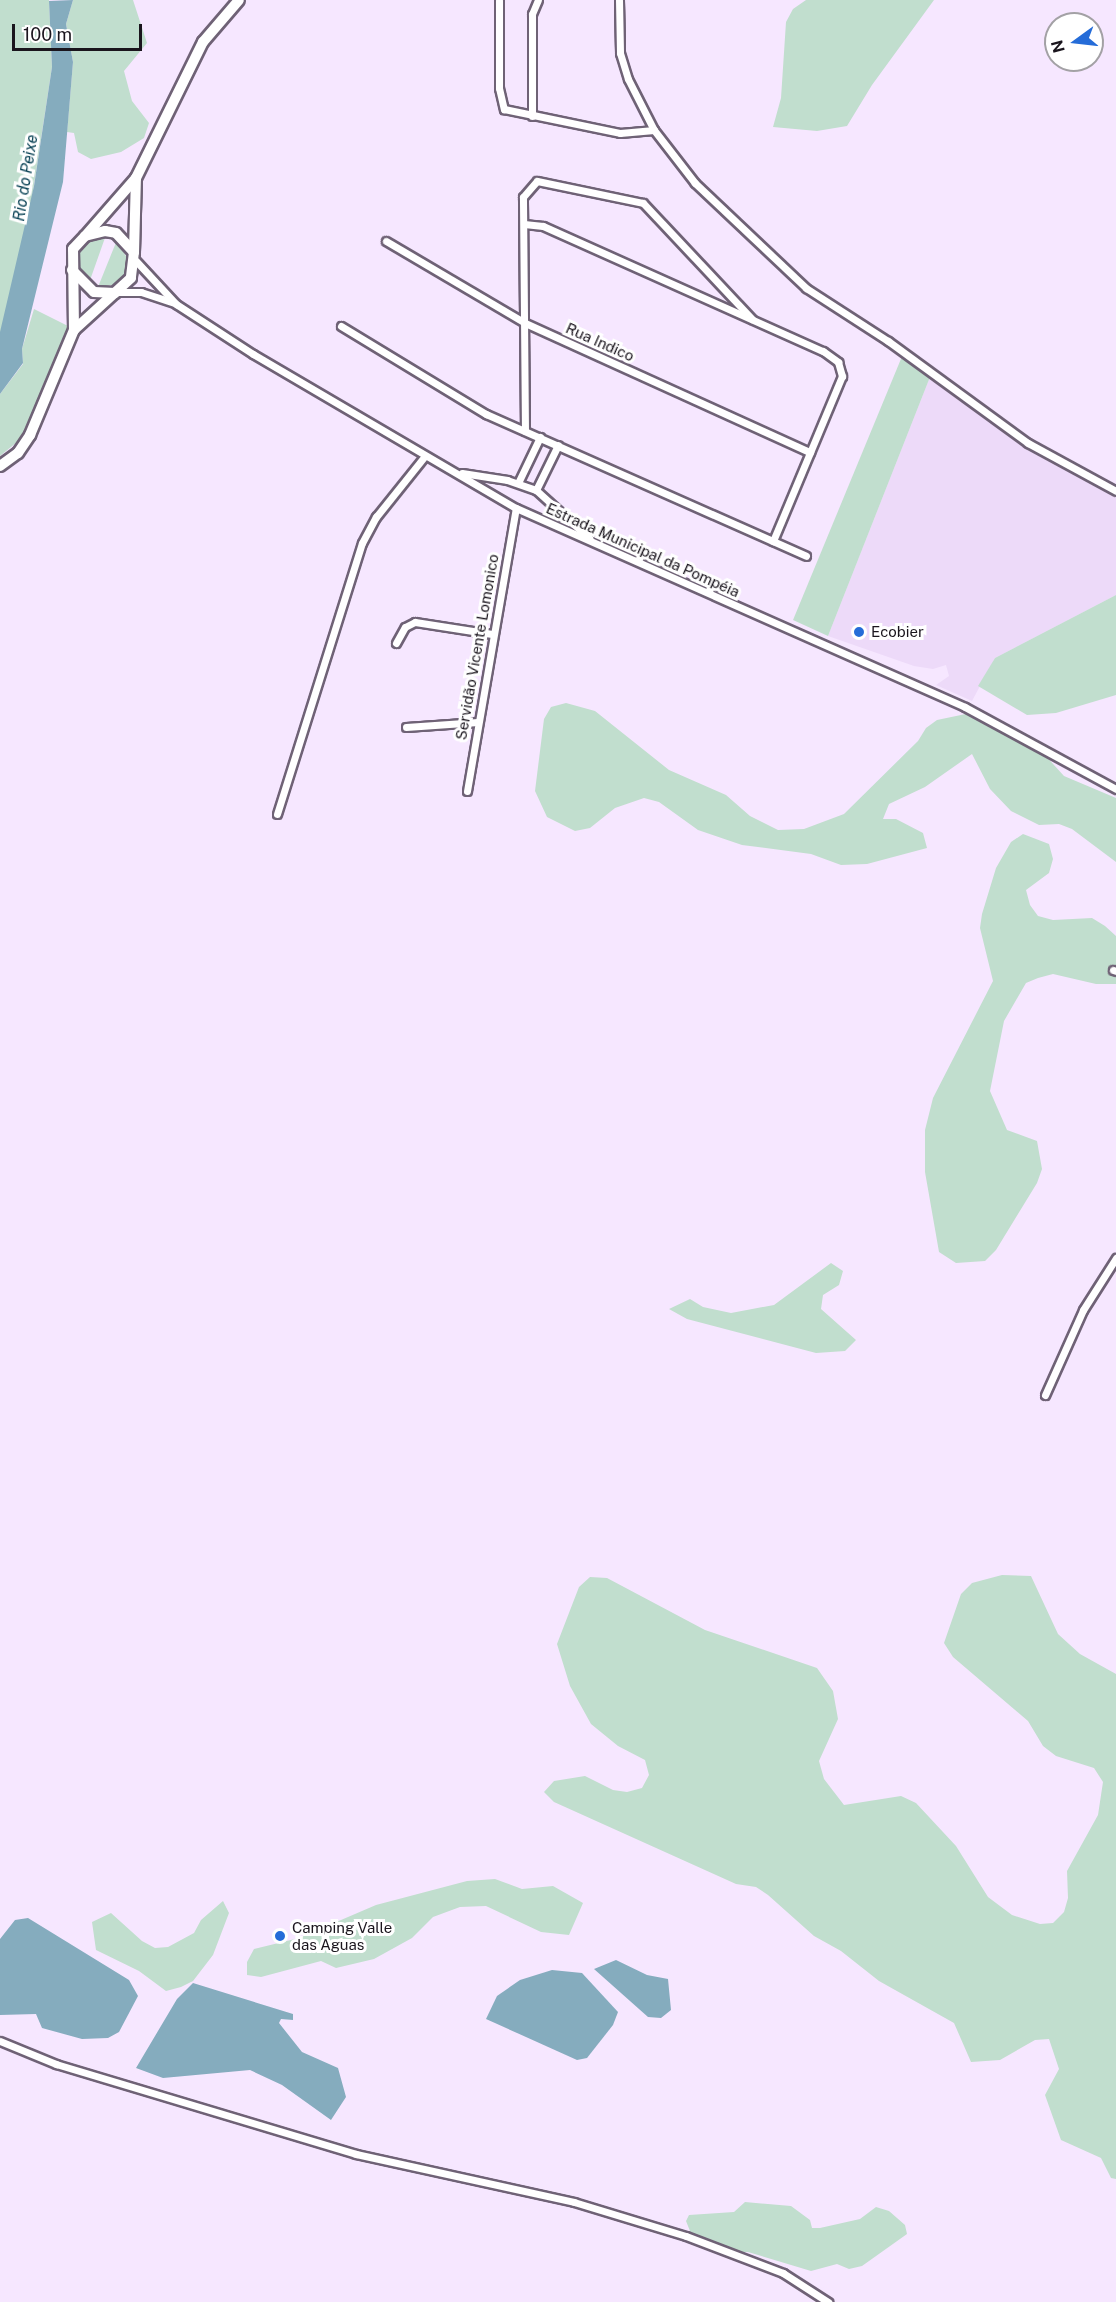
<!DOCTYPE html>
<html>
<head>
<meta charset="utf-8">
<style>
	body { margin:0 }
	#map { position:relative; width:1116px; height:2302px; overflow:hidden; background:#f6e7ff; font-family:"Public Sans",sans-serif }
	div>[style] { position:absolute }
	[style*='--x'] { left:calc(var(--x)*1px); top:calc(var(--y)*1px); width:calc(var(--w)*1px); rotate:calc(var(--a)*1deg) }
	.built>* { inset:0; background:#eddaf9 }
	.green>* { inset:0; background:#c1dece }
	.water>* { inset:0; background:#85acbe }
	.roads { filter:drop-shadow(2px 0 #6f6276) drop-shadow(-2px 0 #6f6276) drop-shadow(0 2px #6f6276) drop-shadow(0 -2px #6f6276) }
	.street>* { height:7px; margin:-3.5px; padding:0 3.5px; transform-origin:3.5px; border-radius:3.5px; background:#fff }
	.primary>* { height:10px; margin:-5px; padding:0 5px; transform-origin:5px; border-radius:5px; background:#fff }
	.dots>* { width:16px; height:16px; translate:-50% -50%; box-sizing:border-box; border:3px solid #fff; border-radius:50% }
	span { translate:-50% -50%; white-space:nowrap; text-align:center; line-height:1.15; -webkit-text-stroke:6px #fff; paint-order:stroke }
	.street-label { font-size:15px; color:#1a151d }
	.poi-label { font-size:15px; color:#1a151d }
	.left { translate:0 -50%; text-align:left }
	.water-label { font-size:16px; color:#084154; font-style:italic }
	.north { position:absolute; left:1044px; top:12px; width:60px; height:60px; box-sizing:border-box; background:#fff; border:2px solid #a3a1a5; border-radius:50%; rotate:255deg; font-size:16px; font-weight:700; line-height:24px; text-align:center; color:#1a151d }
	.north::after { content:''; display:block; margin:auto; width:21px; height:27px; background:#256cd8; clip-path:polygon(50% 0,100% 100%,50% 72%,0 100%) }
	.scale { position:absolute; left:12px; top:24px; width:130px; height:27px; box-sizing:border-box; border:3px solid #1a151d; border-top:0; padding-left:8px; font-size:18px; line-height:21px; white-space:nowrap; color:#1a151d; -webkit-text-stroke:4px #fff; paint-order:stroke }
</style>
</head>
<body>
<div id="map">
	<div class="built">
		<i style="clip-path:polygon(930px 377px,1024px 443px,1116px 496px,1116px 595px,995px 658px,972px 701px,936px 685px,949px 676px,946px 665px,933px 669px,914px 666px,828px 636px)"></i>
	</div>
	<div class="green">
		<i style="clip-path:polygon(0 0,49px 0,52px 67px,18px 290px,0 346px)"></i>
		<i style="clip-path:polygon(73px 0,133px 0,147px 43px,124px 71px,132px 101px,149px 123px,144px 138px,121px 152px,91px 159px,78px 152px,74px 133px,67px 132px,73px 62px,66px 24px)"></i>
		<i style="clip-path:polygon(806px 0,934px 0,872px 85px,847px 126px,817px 131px,773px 127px,781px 98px,786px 22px,793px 9px)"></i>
		<i style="clip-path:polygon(106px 235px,89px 283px,78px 271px,76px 254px,88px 240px)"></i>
		<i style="clip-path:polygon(117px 240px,128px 260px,125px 276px,113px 285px,98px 287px)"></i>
		<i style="clip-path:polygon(34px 309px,70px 327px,32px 421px,22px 438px,0 456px,0 394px,23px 364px,22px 349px)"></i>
		<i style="clip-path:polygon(903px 354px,930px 377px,828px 636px,793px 620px)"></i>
		<i style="clip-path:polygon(1116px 595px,1116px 695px,1056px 713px,1027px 715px,978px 686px,995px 658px)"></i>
		<i style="clip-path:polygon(566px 703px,595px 711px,669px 770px,726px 795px,750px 816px,778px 830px,804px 829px,844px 814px,918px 741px,926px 728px,937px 720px,980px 711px,1034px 743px,1064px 776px,1116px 798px,1116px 862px,1072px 829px,1059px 824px,1039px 825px,1011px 811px,990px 789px,972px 754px,925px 787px,889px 804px,883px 819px,896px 819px,923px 833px,927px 848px,867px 864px,841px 865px,811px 854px,742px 845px,698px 830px,659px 802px,644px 798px,615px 808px,590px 828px,575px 831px,547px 817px,535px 791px,544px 719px,551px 707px)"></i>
		<i style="clip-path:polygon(1023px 834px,1049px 844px,1053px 859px,1049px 873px,1026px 890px,1030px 905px,1038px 916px,1053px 920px,1092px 918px,1105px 926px,1116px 936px,1116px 984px,1096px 984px,1053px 974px,1038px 978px,1026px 983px,1004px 1021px,990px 1091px,1007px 1130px,1037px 1141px,1042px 1169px,1037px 1183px,996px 1250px,985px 1261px,956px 1263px,939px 1252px,925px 1172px,925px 1130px,933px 1098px,993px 981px,980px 928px,982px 914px,996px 868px,1011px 842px)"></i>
		<i style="clip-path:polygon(831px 1263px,843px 1271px,839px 1285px,823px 1295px,821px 1309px,856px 1340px,845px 1351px,816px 1353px,687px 1319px,669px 1309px,690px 1299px,703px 1307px,731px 1313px,774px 1305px)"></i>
		<i style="clip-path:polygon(1002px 1575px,1031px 1576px,1058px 1634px,1080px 1654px,1116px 1674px,1116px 2179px,1111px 2178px,1101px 2158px,1061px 2140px,1045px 2095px,1059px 2069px,1049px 2039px,1035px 2040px,1000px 2060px,971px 2062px,954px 2023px,879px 1981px,841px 1951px,814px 1936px,768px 1895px,756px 1887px,736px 1884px,554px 1802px,544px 1792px,554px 1781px,585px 1776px,613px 1790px,627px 1792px,642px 1788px,649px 1775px,645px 1760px,618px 1746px,591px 1724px,570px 1686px,557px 1644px,579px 1587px,590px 1577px,607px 1578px,705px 1630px,817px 1668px,833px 1691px,838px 1719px,819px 1761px,824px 1779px,844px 1805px,901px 1796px,916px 1803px,956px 1846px,988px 1897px,1012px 1915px,1040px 1924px,1053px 1923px,1064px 1912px,1068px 1898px,1067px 1871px,1098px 1815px,1103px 1782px,1094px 1768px,1056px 1756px,1043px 1746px,1028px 1721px,953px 1657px,944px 1643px,961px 1594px,972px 1583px)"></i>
		<i style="clip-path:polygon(495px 1879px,522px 1889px,553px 1886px,583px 1903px,569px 1935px,541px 1932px,486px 1906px,460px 1907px,433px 1917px,412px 1938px,374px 1959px,336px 1968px,321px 1961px,261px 1977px,247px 1975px,247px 1962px,254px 1949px,299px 1938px,376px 1905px,467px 1881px)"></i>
		<i style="clip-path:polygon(223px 1901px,229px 1913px,213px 1955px,193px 1981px,181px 1987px,166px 1991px,139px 1971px,96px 1950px,92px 1922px,111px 1913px,142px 1941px,155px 1948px,168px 1947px,194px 1933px,201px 1920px)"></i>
		<i style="clip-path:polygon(745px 2202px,791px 2206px,810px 2220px,812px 2228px,820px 2228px,860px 2219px,876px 2207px,889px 2211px,905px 2225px,907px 2234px,862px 2266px,849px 2269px,837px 2264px,811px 2271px,748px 2252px,735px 2252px,692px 2236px,686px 2221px,689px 2215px,734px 2212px)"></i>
	</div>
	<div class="water">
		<i style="clip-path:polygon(73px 0,66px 24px,73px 62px,63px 182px,22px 349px,23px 363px,0 394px,0 332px,34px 186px,52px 67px,49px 1px)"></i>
		<i style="clip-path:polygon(28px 1918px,129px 1980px,138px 1996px,119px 2032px,108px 2038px,82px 2039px,42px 2028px,36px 2014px,0 2015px,0 1939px,15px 1920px)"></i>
		<i style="clip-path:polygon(616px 1960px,647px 1975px,668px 1979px,671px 2010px,661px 2018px,648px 2017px,594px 1969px)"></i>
		<i style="clip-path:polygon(552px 1970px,582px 1973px,618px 2012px,613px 2025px,587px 2058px,577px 2060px,486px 2019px,497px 1996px,520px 1980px)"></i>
		<i style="clip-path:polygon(193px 1983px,293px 2014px,293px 2020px,281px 2019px,279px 2023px,302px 2052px,338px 2068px,346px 2097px,331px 2120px,282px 2085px,250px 2070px,163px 2078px,136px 2068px,177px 1999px)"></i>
	</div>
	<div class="roads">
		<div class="street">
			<i style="--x:499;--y:0;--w:88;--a:90"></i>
			<i style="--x:499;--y:88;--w:22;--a:77"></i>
			<i style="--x:504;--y:109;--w:118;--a:11.7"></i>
			<i style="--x:620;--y:133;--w:34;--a:-5"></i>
			<i style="--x:619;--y:0;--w:53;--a:88.9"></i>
			<i style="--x:620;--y:53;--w:27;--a:73"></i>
			<i style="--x:628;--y:79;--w:57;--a:63"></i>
			<i style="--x:654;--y:130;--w:67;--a:52.3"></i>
			<i style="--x:695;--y:183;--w:153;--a:43.4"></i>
			<i style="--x:806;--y:288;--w:98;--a:32.9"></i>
			<i style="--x:888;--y:341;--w:173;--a:36.1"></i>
			<i style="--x:1028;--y:443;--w:100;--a:28.6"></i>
			<i style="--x:532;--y:116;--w:102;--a:-90"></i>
			<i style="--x:532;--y:14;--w:15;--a:-67"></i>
			<i style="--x:524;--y:224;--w:19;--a:6"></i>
			<i style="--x:543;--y:226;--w:307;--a:24.1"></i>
			<i style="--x:823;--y:351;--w:19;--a:36"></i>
			<i style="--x:838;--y:362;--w:15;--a:74"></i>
			<i style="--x:842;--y:376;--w:179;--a:112.7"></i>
			<i style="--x:386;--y:241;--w:161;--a:30.5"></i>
			<i style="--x:525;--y:323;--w:313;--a:24.4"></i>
			<i style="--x:136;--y:261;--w:59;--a:47.1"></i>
			<i style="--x:176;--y:304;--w:92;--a:33"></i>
			<i style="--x:253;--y:354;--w:305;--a:30.4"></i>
			<i style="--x:516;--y:508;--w:491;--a:23.9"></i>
			<i style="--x:965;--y:707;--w:172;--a:28.5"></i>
			<i style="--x:118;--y:292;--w:23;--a:0"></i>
			<i style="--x:141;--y:292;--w:35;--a:18"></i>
			<i style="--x:341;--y:326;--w:170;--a:31.3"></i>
			<i style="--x:486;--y:414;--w:350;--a:23.9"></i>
			<i style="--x:525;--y:431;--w:234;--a:-90.5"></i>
			<i style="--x:523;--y:197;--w:21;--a:-49"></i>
			<i style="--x:537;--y:181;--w:108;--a:11.7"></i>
			<i style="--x:643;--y:203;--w:159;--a:46.8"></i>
			<i style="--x:462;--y:473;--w:46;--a:8.8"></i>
			<i style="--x:507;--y:480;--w:31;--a:19"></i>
			<i style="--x:536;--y:490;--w:72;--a:42.2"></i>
			<i style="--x:518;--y:483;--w:51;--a:-64.4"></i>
			<i style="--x:536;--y:490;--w:50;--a:-63.9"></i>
			<i style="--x:396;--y:643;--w:18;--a:-61"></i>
			<i style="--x:405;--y:627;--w:11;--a:-27"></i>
			<i style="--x:415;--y:622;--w:78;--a:8.9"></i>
			<i style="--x:406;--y:727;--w:72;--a:-4"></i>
			<i style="--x:467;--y:791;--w:287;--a:-80.2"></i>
			<i style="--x:277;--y:814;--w:284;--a:-72.6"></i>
			<i style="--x:362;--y:543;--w:30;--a:-62"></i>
			<i style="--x:376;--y:517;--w:77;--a:-51.3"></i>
			<i style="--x:1113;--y:970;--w:3;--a:18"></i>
			<i style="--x:1045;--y:1395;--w:93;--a:-65.9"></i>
			<i style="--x:1083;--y:1310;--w:62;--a:-57.6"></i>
			<i style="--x:0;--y:2041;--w:61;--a:22.3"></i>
			<i style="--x:56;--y:2064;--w:313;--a:16.7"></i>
			<i style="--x:356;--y:2154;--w:223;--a:12.4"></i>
			<i style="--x:574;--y:2202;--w:117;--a:16.9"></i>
			<i style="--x:686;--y:2236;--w:104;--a:20.9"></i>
			<i style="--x:783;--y:2273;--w:54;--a:32.8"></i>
		</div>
		<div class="primary">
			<i style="--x:87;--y:234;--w:74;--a:-48.8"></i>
			<i style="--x:136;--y:178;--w:152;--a:-63.8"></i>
			<i style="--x:203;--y:42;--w:55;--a:-49.4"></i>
			<i style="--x:134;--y:252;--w:74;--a:-88.5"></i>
			<i style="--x:72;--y:270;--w:31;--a:45"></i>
			<i style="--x:94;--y:292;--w:21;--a:3"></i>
			<i style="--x:0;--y:466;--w:22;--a:-36"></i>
			<i style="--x:18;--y:453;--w:22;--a:-56"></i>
			<i style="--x:30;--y:435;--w:114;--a:-67.3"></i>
			<i style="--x:74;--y:330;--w:81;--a:-90.7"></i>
			<i style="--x:73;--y:249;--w:18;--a:-47"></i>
			<i style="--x:85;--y:236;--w:21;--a:-14"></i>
			<i style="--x:105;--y:231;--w:11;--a:10"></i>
			<i style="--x:116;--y:233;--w:26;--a:47"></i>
			<i style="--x:134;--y:252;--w:26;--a:97"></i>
			<i style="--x:131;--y:278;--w:77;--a:137.6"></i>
		</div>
	</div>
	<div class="dots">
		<i style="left:859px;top:632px;background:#256cd8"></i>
		<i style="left:280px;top:1936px;background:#256cd8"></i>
	</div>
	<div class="street-label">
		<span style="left:600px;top:342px;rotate:24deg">Rua Indico</span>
		<span style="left:643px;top:550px;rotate:24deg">Estrada Municipal da Pompéia</span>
		<span style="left:477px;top:647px;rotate:-80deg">Servidão Vicente Lomonico</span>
	</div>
	<div class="poi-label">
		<span class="left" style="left:871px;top:632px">Ecobier</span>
		<span class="left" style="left:292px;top:1936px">Camping Valle<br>das Aguas</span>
	</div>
	<div class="water-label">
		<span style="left:26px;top:178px;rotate:-81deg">Rio do Peixe</span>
	</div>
	<div class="north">N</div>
	<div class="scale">100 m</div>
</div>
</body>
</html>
